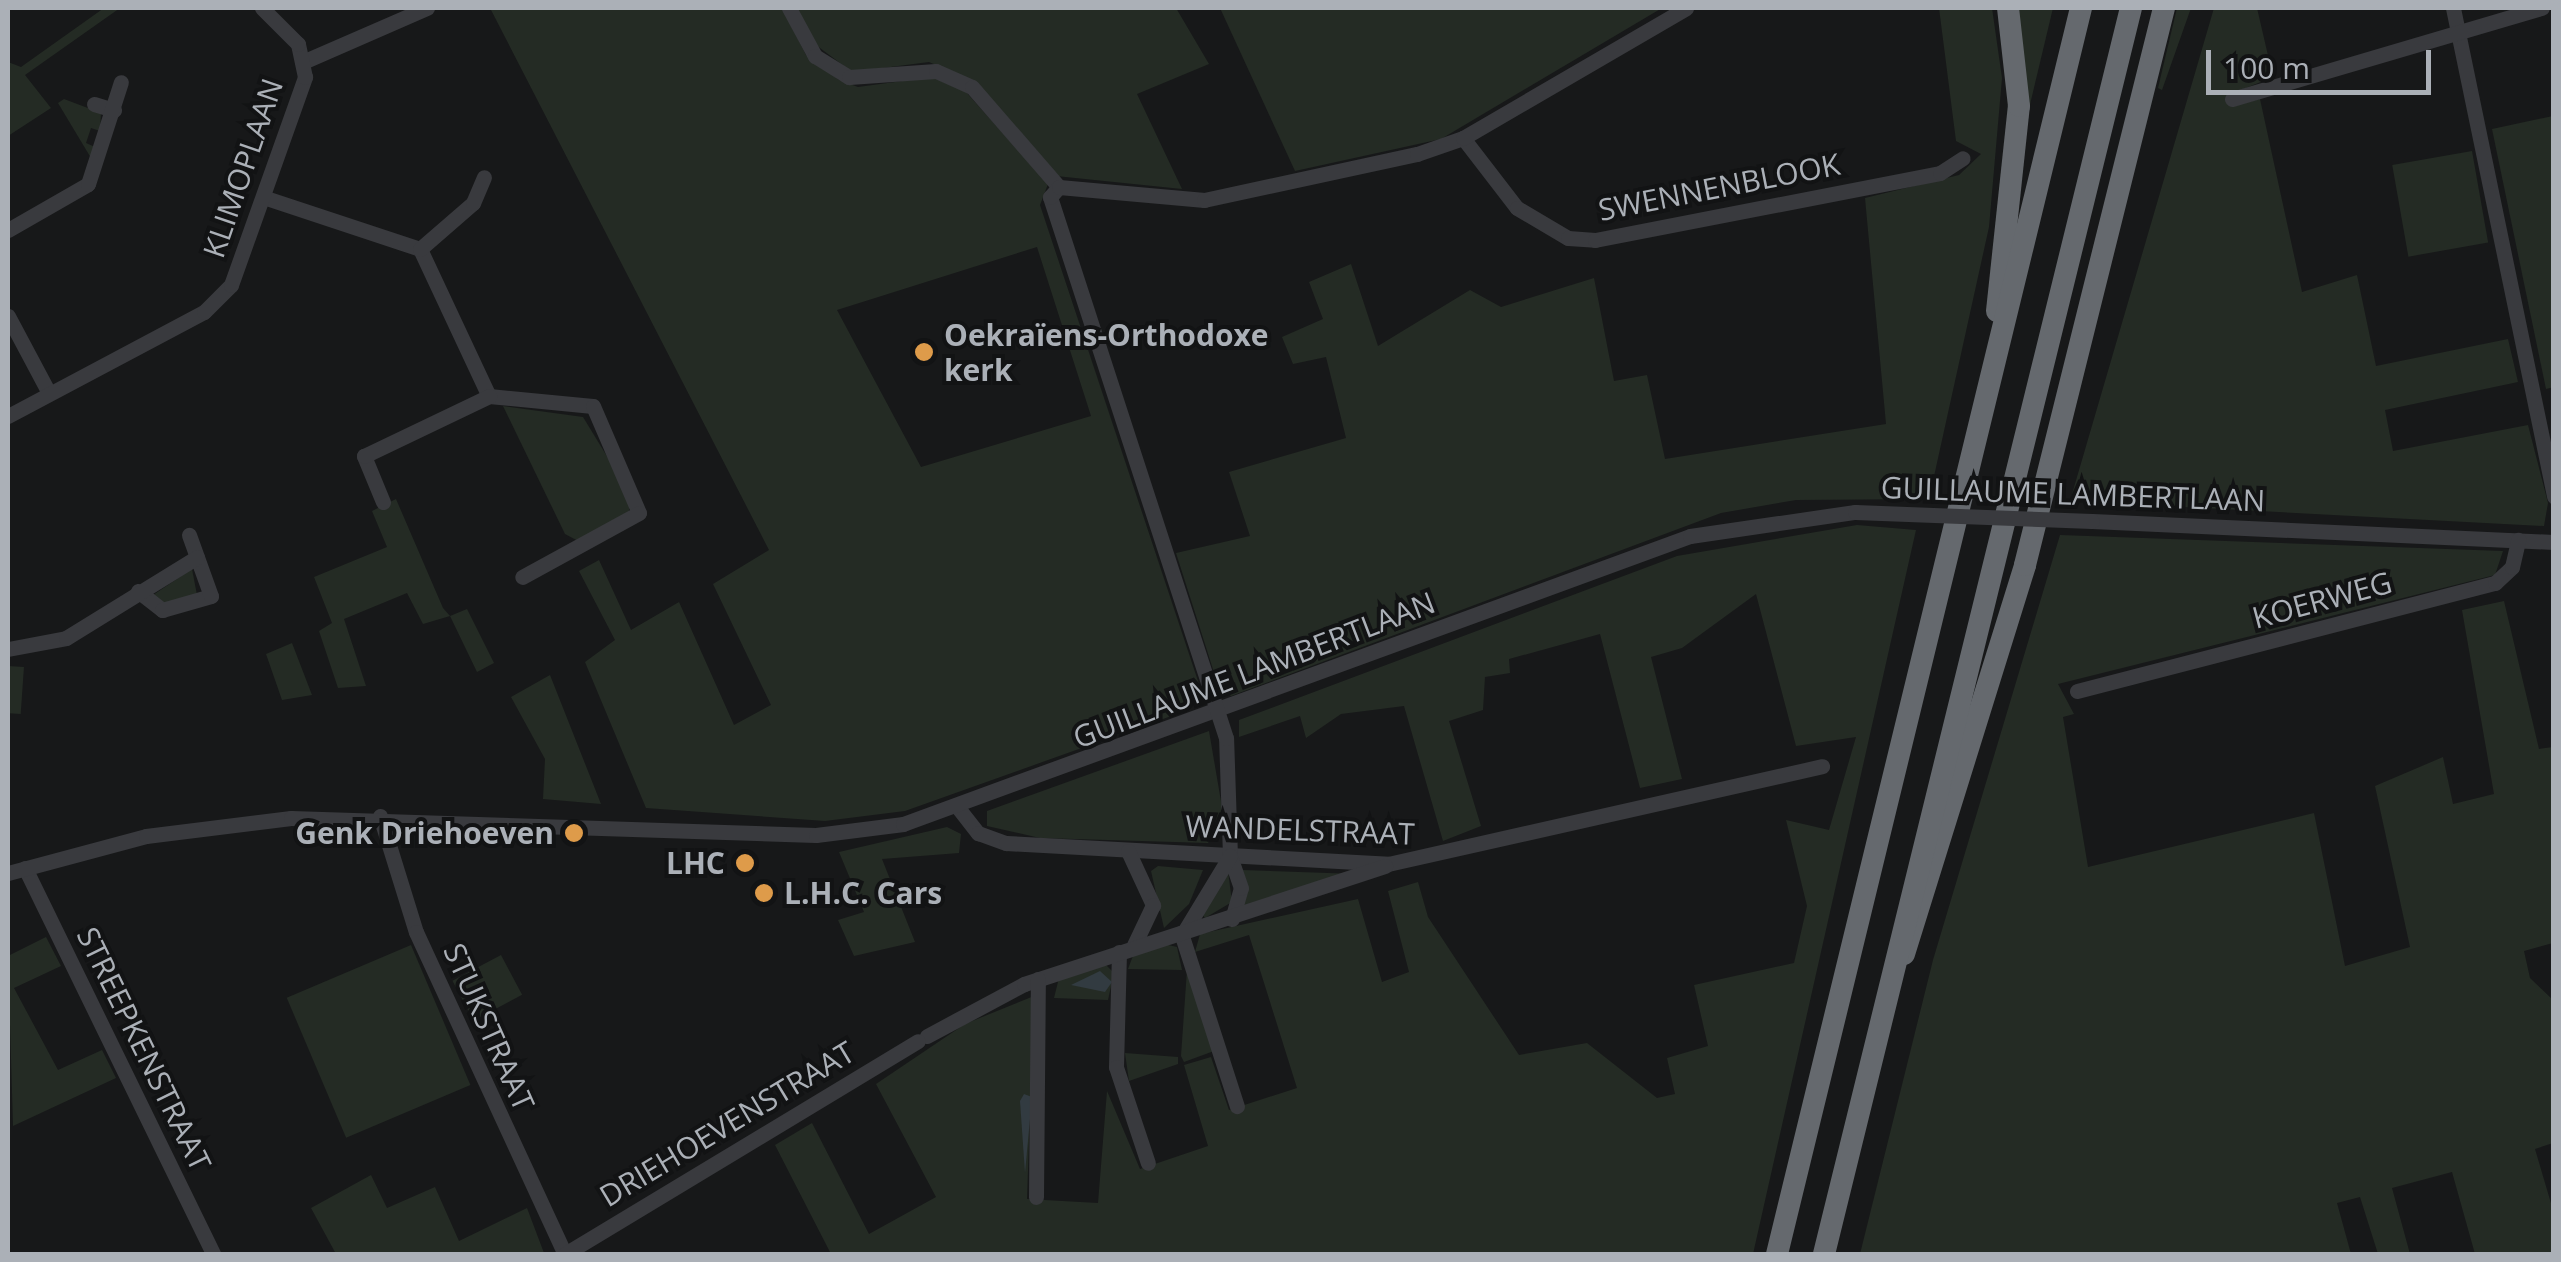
<!DOCTYPE html>
<html>
<head>
<meta charset="utf-8">
<style>
	body { margin:0 }
	#map { position:relative; width:2561px; height:1262px; overflow:hidden; background:#171819; font-family:"Open Sans",sans-serif }
	div>[style] { position:absolute }
	[style*='--x'] { left:calc(var(--x)*1px); top:calc(var(--y)*1px); width:calc(var(--w)*1px); rotate:calc(var(--a)*1deg) }
	.green>* { inset:0; background:#242b24; transform-origin:0 0 }
	.water>* { inset:0; background:#323b41 }
	.minor>* { height:15px; margin:-7.5px; padding:0 7.5px; transform-origin:7.5px; border-radius:7.5px; background:#393a3e }
	.highway>* { height:22px; margin:-11px; padding:0 11px; transform-origin:11px; border-radius:11px; background:#65696e }
	.minor-bridge>* { height:15px; margin:-7.5px; padding:0 7.5px; transform-origin:7.5px; border-radius:7.5px; background:#393a3e }
	.dots>* { width:28px; height:28px; translate:-50% -50%; box-sizing:border-box; border:5px solid #121314; border-radius:50% }
	span { translate:-50% -50%; white-space:nowrap; text-align:center; line-height:1.15; -webkit-text-stroke:8px #121314; paint-order:stroke }
	.street-label { font-size:30px; color:#abb0b7 }
	.poi-label { font-size:30px; color:#abb0b7; font-weight:700 }
	.left { translate:0 -50%; text-align:left }
	.right { translate:-100% -50%; text-align:right }
	.frame { position:absolute; inset:0; border:10px solid #abb0b7; pointer-events:none }
	.scale { position:absolute; left:2206px; top:50px; width:225px; height:45px; box-sizing:border-box; border:5px solid #abb0b7; border-top:0; padding-left:12px; font-size:30px; line-height:35px; white-space:nowrap; color:#abb0b7; -webkit-text-stroke:8px #121314; paint-order:stroke }
</style>
</head>
<body>
<div id="map">
	<div class="green">
		<i style="clip-path:polygon(104px 8px,120px 8px,25px 75px,51px 108px,8px 136px,8px 62px,21px 67px)"></i>
		<i style="clip-path:polygon(evenodd,490px 8px,782px 8px,806px 55px,839px 80px,858px 87px,932px 77px,966px 92px,1048px 184px,1040px 205px,1199px 684px,1191px 709px,905px 811px,825px 821px,646px 808px,585px 662px,615px 640px,579px 571px,599px 560px,631px 630px,679px 602px,734px 725px,771px 705px,713px 584px,769px 550px,490px 8px,1037px 247px,1091px 416px,921px 467px,837px 310px,1037px 247px)"></i>
		<i style="clip-path:polygon(795px 8px,1176px 8px,1209px 64px,1137px 94px,1182px 189px,1056px 176px,961px 76px,929px 62px,852px 72px,812px 42px)"></i>
		<i style="clip-path:polygon(1220px 8px,1662px 8px,1441px 139px,1295px 171px)"></i>
		<i style="clip-path:polygon(1939px 8px,1992px 8px,2002px 78px,1989px 227px,1929px 499px,1796px 500px,1721px 513px,1231px 696px,1218px 685px,1176px 553px,1250px 536px,1229px 472px,1346px 438px,1326px 357px,1293px 364px,1282px 337px,1323px 319px,1309px 282px,1351px 264px,1378px 346px,1470px 290px,1501px 307px,1594px 278px,1614px 381px,1647px 375px,1665px 459px,1886px 424px,1865px 198px,1959px 175px,1981px 154px,1956px 141px)"></i>
		<i style="clip-path:polygon(2016px 8px,2053px 8px,2027px 117px)"></i>
		<i style="clip-path:polygon(2177px 8px,2191px 8px,2162px 90px,2158px 88px)"></i>
		<i style="clip-path:polygon(2214px 8px,2257px 8px,2273px 77px,2231px 94px,2233px 106px,2260px 99px,2302px 292px,2357px 275px,2376px 366px,2508px 339px,2518px 382px,2385px 410px,2393px 451px,2528px 425px,2548px 503px,2544px 526px,2070px 501px)"></i>
		<i style="clip-path:polygon(64px 99px,101px 113px,100px 131px,91px 128px,86px 143px,95px 147px,91px 158px,58px 103px)"></i>
		<i style="clip-path:polygon(2553px 116px,2554px 387px,2546px 389px,2492px 129px)"></i>
		<i style="left:2472px;top:151px;width:93px;height:81px;rotate:80deg"></i>
		<i style="clip-path:polygon(503px 406px,583px 417px,630px 494px,629px 511px,580px 542px,565px 534px)"></i>
		<i style="clip-path:polygon(396px 499px,443px 608px,450px 616px,467px 609px,494px 663px,477px 672px,450px 616px,423px 624px,407px 593px,344px 619px,366px 686px,338px 688px,319px 631px,332px 623px,314px 577px,387px 547px,372px 511px)"></i>
		<i style="clip-path:polygon(1857px 525px,1916px 530px,1753px 1254px,831px 1254px,775px 1145px,812px 1123px,869px 1234px,936px 1197px,876px 1084px,965px 1024px,1034px 996px,1027px 1199px,1098px 1203px,1107px 1091px,1140px 1169px,1208px 1146px,1184px 1065px,1211px 1057px,1229px 1110px,1297px 1088px,1249px 935px,1195px 952px,1200px 934px,1358px 899px,1382px 982px,1409px 972px,1388px 891px,1418px 882px,1428px 917px,1519px 1055px,1587px 1043px,1657px 1098px,1675px 1094px,1667px 1058px,1708px 1046px,1694px 985px,1794px 963px,1807px 906px,1786px 820px,1829px 830px,1856px 737px,1796px 746px,1756px 594px,1682px 648px,1651px 657px,1682px 779px,1640px 788px,1600px 634px,1509px 659px,1510px 673px,1485px 677px,1483px 710px,1449px 721px,1481px 826px,1443px 841px,1404px 706px,1341px 714px,1306px 738px,1300px 716px,1239px 737px,1239px 720px,1677px 556px)"></i>
		<i style="clip-path:polygon(2060px 535px,2503px 551px,2495px 575px,2058px 684px,2074px 714px,2063px 717px,2088px 867px,2314px 813px,2345px 966px,2410px 947px,2375px 786px,2443px 757px,2453px 804px,2494px 794px,2462px 610px,2504px 601px,2539px 749px,2553px 747px,2553px 943px,2524px 951px,2530px 978px,2553px 1000px,2553px 1143px,2535px 1149px,2553px 1210px,2553px 1254px,2475px 1254px,2452px 1172px,2392px 1188px,2410px 1254px,2378px 1254px,2360px 1197px,2337px 1203px,2351px 1254px,1860px 1254px,1933px 960px)"></i>
		<i style="clip-path:polygon(192px 569px,197px 595px,163px 604px,153px 595px)"></i>
		<i style="clip-path:polygon(292px 643px,312px 695px,282px 700px,266px 654px)"></i>
		<i style="left:8px;top:666px;width:16px;height:47px;rotate:4deg"></i>
		<i style="clip-path:polygon(550px 675px,601px 804px,543px 799px,545px 759px,511px 697px)"></i>
		<i style="clip-path:polygon(1209px 731px,1223px 813px,1208px 843px,1040px 838px,987px 826px,987px 811px)"></i>
		<i style="clip-path:polygon(947px 827px,961px 834px,959px 853px,882px 859px,915px 942px,854px 956px,838px 920px,864px 912px,839px 852px)"></i>
		<i style="clip-path:polygon(1158px 866px,1203px 870px,1189px 904px,1164px 928px,1151px 871px)"></i>
		<i style="clip-path:polygon(1242px 870px,1357px 874px,1242px 910px)"></i>
		<i style="clip-path:polygon(1228px 871px,1232px 902px,1205px 918px,1202px 914px)"></i>
		<i style="clip-path:polygon(46px 937px,61px 966px,14px 988px,58px 1070px,102px 1050px,116px 1078px,13px 1126px,8px 956px)"></i>
		<i style="clip-path:polygon(1164px 944px,1177px 947px,1182px 970px,1128px 969px,1134px 953px)"></i>
		<i style="left:411px;top:945px;width:152px;height:135px;rotate:67deg"></i>
		<i style="left:501px;top:955px;width:45px;height:55px;rotate:62deg"></i>
		<i style="clip-path:polygon(1106px 965px,1114px 973px,1108px 1000px,1054px 998px,1059px 978px)"></i>
		<i style="clip-path:polygon(1187px 970px,1214px 1051px,1184px 1062px,1181px 1056px)"></i>
		<i style="clip-path:polygon(1125px 1053px,1178px 1057px,1178px 1064px,1129px 1081px)"></i>
		<i style="clip-path:polygon(371px 1175px,387px 1208px,435px 1187px,459px 1241px,527px 1208px,544px 1253px,336px 1254px,311px 1208px)"></i>
	</div>
	<div class="water">
		<i style="clip-path:polygon(1100px 971px,1112px 982px,1105px 992px,1071px 985px)"></i>
		<i style="clip-path:polygon(1024px 1094px,1032px 1097px,1025px 1173px,1020px 1101px)"></i>
	</div>
	<div class="minor">
		<i style="--x:789;--y:8;--w:55;--a:61.6"></i>
		<i style="--x:815;--y:56;--w:40;--a:32"></i>
		<i style="--x:849;--y:77;--w:87;--a:-3.9"></i>
		<i style="--x:936;--y:71;--w:39;--a:24"></i>
		<i style="--x:972;--y:87;--w:133;--a:49"></i>
		<i style="--x:2453;--y:8;--w:499;--a:78.3"></i>
		<i style="--x:305;--y:61;--w:133;--a:-23.5"></i>
		<i style="--x:2232;--y:99;--w:323;--a:-16.4"></i>
		<i style="--x:94;--y:104;--w:21;--a:17"></i>
		<i style="--x:1463;--y:138;--w:88;--a:52.4"></i>
		<i style="--x:1517;--y:208;--w:59;--a:30.5"></i>
		<i style="--x:1568;--y:238;--w:27;--a:4"></i>
		<i style="--x:1595;--y:240;--w:351;--a:-11"></i>
		<i style="--x:1940;--y:173;--w:27;--a:-33"></i>
		<i style="--x:263;--y:197;--w:165;--a:18.3"></i>
		<i style="--x:420;--y:249;--w:162;--a:64.9"></i>
		<i style="--x:489;--y:396;--w:104;--a:5.5"></i>
		<i style="--x:593;--y:406;--w:116;--a:66.7"></i>
		<i style="--x:639;--y:513;--w:133;--a:151.3"></i>
		<i style="--x:8;--y:230;--w:92;--a:-29.9"></i>
		<i style="--x:88;--y:184;--w:107;--a:-72.1"></i>
		<i style="--x:420;--y:249;--w:70;--a:-41"></i>
		<i style="--x:473;--y:203;--w:28;--a:-67"></i>
		<i style="--x:8;--y:316;--w:87;--a:62"></i>
		<i style="--x:8;--y:416;--w:222;--a:-28"></i>
		<i style="--x:204;--y:312;--w:38;--a:-45"></i>
		<i style="--x:231;--y:285;--w:221;--a:-70.4"></i>
		<i style="--x:305;--y:77;--w:34;--a:-102"></i>
		<i style="--x:298;--y:44;--w:51;--a:-135"></i>
		<i style="--x:383;--y:502;--w:50;--a:-112.4"></i>
		<i style="--x:364;--y:456;--w:139;--a:-25.6"></i>
		<i style="--x:2092;--y:521;--w:462;--a:2.6"></i>
		<i style="--x:138;--y:591;--w:31;--a:38"></i>
		<i style="--x:162;--y:610;--w:51;--a:-15.9"></i>
		<i style="--x:211;--y:596;--w:65;--a:-109.8"></i>
		<i style="--x:8;--y:649;--w:59;--a:-10.7"></i>
		<i style="--x:66;--y:638;--w:154;--a:-31.7"></i>
		<i style="--x:2077;--y:691;--w:432;--a:-14.5"></i>
		<i style="--x:2495;--y:583;--w:23;--a:-43"></i>
		<i style="--x:2512;--y:567;--w:28;--a:-77"></i>
		<i style="--x:959;--y:809;--w:31;--a:52"></i>
		<i style="--x:978;--y:833;--w:30;--a:20"></i>
		<i style="--x:1006;--y:843;--w:383;--a:3.1"></i>
		<i style="--x:1388;--y:864;--w:445;--a:-12.7"></i>
		<i style="--x:380;--y:816;--w:121;--a:72.8"></i>
		<i style="--x:416;--y:932;--w:355;--a:65.2"></i>
		<i style="--x:1128;--y:851;--w:60;--a:65.2"></i>
		<i style="--x:1153;--y:905;--w:44;--a:115.4"></i>
		<i style="--x:25;--y:868;--w:429;--a:64"></i>
		<i style="--x:8;--y:873;--w:143;--a:-15"></i>
		<i style="--x:146;--y:836;--w:146;--a:-7.1"></i>
		<i style="--x:291;--y:818;--w:525;--a:1.85"></i>
		<i style="--x:816;--y:835;--w:88;--a:-7.2"></i>
		<i style="--x:903;--y:824;--w:838;--a:-20.1"></i>
		<i style="--x:1690;--y:536;--w:167;--a:-8.3"></i>
		<i style="--x:1232;--y:919;--w:32;--a:-74"></i>
		<i style="--x:1241;--y:888;--w:34;--a:-109"></i>
		<i style="--x:1230;--y:856;--w:118;--a:-91.9"></i>
		<i style="--x:1226;--y:738;--w:569;--a:-108.02"></i>
		<i style="--x:1050;--y:197;--w:13;--a:-48"></i>
		<i style="--x:1059;--y:187;--w:146;--a:5.1"></i>
		<i style="--x:1204;--y:200;--w:218;--a:-12.2"></i>
		<i style="--x:1417;--y:154;--w:49;--a:-19.2"></i>
		<i style="--x:1463;--y:138;--w:258;--a:-30.2"></i>
		<i style="--x:1184;--y:932;--w:89;--a:-58.8"></i>
		<i style="--x:1181;--y:933;--w:182;--a:72.1"></i>
		<i style="--x:1119;--y:952;--w:115;--a:91.5"></i>
		<i style="--x:1116;--y:1067;--w:101;--a:71.6"></i>
		<i style="--x:927;--y:1036;--w:110;--a:-28.2"></i>
		<i style="--x:1024;--y:984;--w:380;--a:-18.1"></i>
		<i style="--x:1036;--y:1197;--w:218;--a:-89.5"></i>
		<i style="--x:565;--y:1254;--w:412;--a:-31.1"></i>
	</div>
	<div class="highway">
		<i style="--x:1997;--y:311;--w:206;--a:-83.9"></i>
		<i style="--x:2019;--y:106;--w:99;--a:-96.4"></i>
		<i style="--x:1904;--y:954;--w:407;--a:-72.7"></i>
		<i style="--x:2025;--y:565;--w:574;--a:-75.99"></i>
		<i style="--x:1777;--y:1254;--w:1283;--a:-76.29"></i>
		<i style="--x:1824;--y:1254;--w:1283;--a:-76.16"></i>
	</div>
	<div class="minor-bridge">
		<i style="--x:1855;--y:512;--w:237;--a:2.2"></i>
	</div>
	<div class="dots">
		<i style="left:924px;top:352px;background:#de9b4a"></i>
		<i style="left:574px;top:833px;background:#de9b4a"></i>
		<i style="left:745px;top:863px;background:#de9b4a"></i>
		<i style="left:764px;top:893px;background:#de9b4a"></i>
	</div>
	<div class="street-label">
		<span style="left:243px;top:168px;rotate:-71deg">KLIMOPLAAN</span>
		<span style="left:1719px;top:187px;rotate:-11deg">SWENNENBLOOK</span>
		<span style="left:2073px;top:494px;rotate:2deg">GUILLAUME LAMBERTLAAN</span>
		<span style="left:2322px;top:600px;rotate:-15deg">KOERWEG</span>
		<span style="left:1254px;top:670px;rotate:-21deg">GUILLAUME LAMBERTLAAN</span>
		<span style="left:1300px;top:830px;rotate:2deg">WANDELSTRAAT</span>
		<span style="left:489px;top:1027px;rotate:66deg">STUKSTRAAT</span>
		<span style="left:144px;top:1049px;rotate:64deg">STREEPKENSTRAAT</span>
		<span style="left:727px;top:1124px;rotate:-31deg">DRIEHOEVENSTRAAT</span>
	</div>
	<div class="poi-label">
		<span class="left" style="left:944px;top:352px">Oekraïens-Orthodoxe<br>kerk</span>
		<span class="right" style="left:554px;top:833px">Genk Driehoeven</span>
		<span class="right" style="left:725px;top:863px">LHC</span>
		<span class="left" style="left:784px;top:893px">L.H.C. Cars</span>
	</div>
	<div class="frame"></div>
	<div class="scale">100 m</div>
</div>
</body>
</html>
